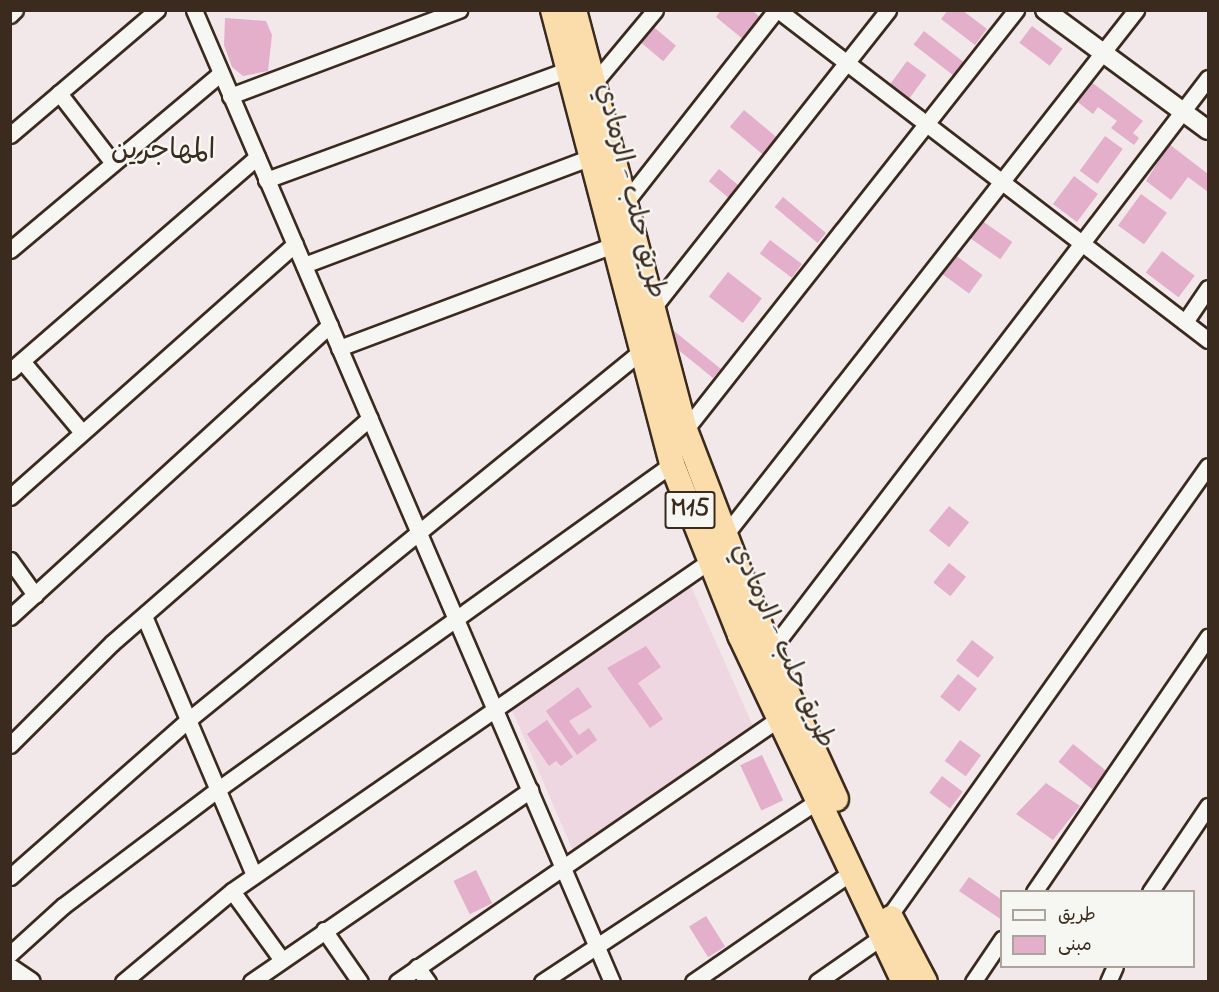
<!DOCTYPE html>
<html>
<head>
<meta charset="utf-8">
<style>
	body { margin:0 }
	#map { position:relative; width:1219px; height:992px; overflow:hidden; background:#f2e8ea; font-family:"Indie Flower","Playpen Sans Arabic",sans-serif }
	div>[style] { position:absolute }
	[style*='--x'] { left:calc(var(--x)*1px); top:calc(var(--y)*1px); width:calc(var(--w)*1px); rotate:calc(var(--a)*1deg) }
	.built>* { inset:0; background:#eed7e1 }
	.building>* { inset:0; background:#e3afcb; transform-origin:0 0 }
	.roads { filter:drop-shadow(2px 0 #3b2a1e) drop-shadow(-2px 0 #3b2a1e) drop-shadow(0 2px #3b2a1e) drop-shadow(0 -2px #3b2a1e) }
	.minor>* { height:15px; margin:-7.5px; padding:0 7.5px; transform-origin:7.5px; border-radius:7.5px; background:#f6f6f2 }
	.tertiary>* { height:18px; margin:-9px; padding:0 9px; transform-origin:9px; border-radius:9px; background:#f6f6f2 }
	.trunk>* { height:24px; margin:-12px; padding:0 12px; transform-origin:12px; border-radius:12px; background:#fbddab }
	span { translate:-50% -50%; white-space:nowrap; text-align:center; line-height:1.15; -webkit-text-stroke:5px #f6f6f2; paint-order:stroke }
	.shield-label span { padding:2px 4px; background:#f6f6f2; border:2px solid; border-radius:4px; -webkit-text-stroke-width:0 }
	.shield-label { font-size:26px; color:#3b2a1e; font-weight:700 }
	.street-label { font-size:27px; color:#3b2a1e }
	.neighbourhood-label { font-size:28px; color:#3b2a1e }
	.frame { position:absolute; inset:0; border:12px solid #3b2a1e; pointer-events:none }
	.legend { position:absolute; left:1000px; top:890px; width:195px; height:78px; box-sizing:border-box; background:#f6f6f2; border:2px solid #aba49d; margin:0; padding:8px 10px; list-style:none; font-size:18px; color:#3b2a1e }
	.legend li { display:flex; align-items:center; gap:12px; height:30px }
	.legend b { width:30px; border:2px solid #aba49d }
</style>
</head>
<body>
<div id="map">
	<div class="built">
		<i style="clip-path:polygon(690px 584px,753px 726px,574px 853px,512px 710px)"></i>
	</div>
	<div class="building">
		<i style="clip-path:polygon(721px 10px,752px 10px,762px 19px,744px 40px,716px 17px)"></i>
		<i style="clip-path:polygon(948px 10px,962px 10px,987px 29px,975px 45px,941px 19px)"></i>
		<i style="clip-path:polygon(225px 18px,266px 21px,272px 35px,268px 71px,243px 76px,232px 67px,224px 45px)"></i>
		<i style="left:650px;top:24px;width:34px;height:20px;rotate:40deg"></i>
		<i style="left:1032px;top:26px;width:38px;height:21px;rotate:37deg"></i>
		<i style="left:924px;top:31px;width:51px;height:17px;rotate:38deg"></i>
		<i style="left:907px;top:61px;width:24px;height:34px;rotate:36deg"></i>
		<i style="clip-path:polygon(1090px 81px,1143px 121px,1133px 133px,1139px 138px,1134px 145px,1111px 128px,1117px 121px,1098px 107px,1093px 114px,1075px 100px)"></i>
		<i style="left:744px;top:110px;width:47px;height:22px;rotate:40deg"></i>
		<i style="left:1105px;top:136px;width:22px;height:43px;rotate:36deg"></i>
		<i style="clip-path:polygon(1169px 144px,1208px 174px,1208px 192px,1188px 177px,1171px 200px,1146px 181px)"></i>
		<i style="left:719px;top:169px;width:30px;height:16px;rotate:40deg"></i>
		<i style="left:1074px;top:176px;width:30px;height:35px;rotate:37deg"></i>
		<i style="left:1141px;top:194px;width:32px;height:39px;rotate:36deg"></i>
		<i style="left:783px;top:197px;width:56px;height:13px;rotate:40deg"></i>
		<i style="left:978px;top:218px;width:42px;height:21px;rotate:35deg"></i>
		<i style="left:770px;top:240px;width:40px;height:17px;rotate:37deg"></i>
		<i style="left:1162px;top:251px;width:41px;height:27px;rotate:37deg"></i>
		<i style="left:951px;top:252px;width:39px;height:23px;rotate:36deg"></i>
		<i style="left:728px;top:272px;width:43px;height:31px;rotate:38deg"></i>
		<i style="left:674px;top:331px;width:60px;height:12px;rotate:39deg"></i>
		<i style="left:949px;top:506px;width:26px;height:32px;rotate:39deg"></i>
		<i style="left:949px;top:563px;width:22px;height:25px;rotate:39deg"></i>
		<i style="left:972px;top:640px;width:28px;height:26px;rotate:38deg"></i>
		<i style="clip-path:polygon(646px 646px,661px 667px,638px 683px,663px 719px,650px 728px,607px 668px)"></i>
		<i style="left:958px;top:674px;width:24px;height:29px;rotate:38deg"></i>
		<i style="clip-path:polygon(578px 687px,592px 707px,569px 721px,579px 735px,589px 728px,597px 740px,577px 755px,546px 711px)"></i>
		<i style="clip-path:polygon(547px 720px,573px 757px,561px 766px,556px 761px,549px 766px,527px 734px)"></i>
		<i style="left:960px;top:740px;width:26px;height:26px;rotate:36deg"></i>
		<i style="left:1073px;top:744px;width:43px;height:23px;rotate:39deg"></i>
		<i style="left:762px;top:755px;width:50px;height:24px;rotate:65deg"></i>
		<i style="left:942px;top:776px;width:26px;height:21px;rotate:37deg"></i>
		<i style="clip-path:polygon(1046px 783px,1080px 806px,1053px 840px,1016px 814px)"></i>
		<i style="left:476px;top:870px;width:37px;height:25px;rotate:64deg"></i>
		<i style="clip-path:polygon(969px 877px,1002px 900px,1002px 920px,959px 891px)"></i>
		<i style="left:706px;top:916px;width:36px;height:20px;rotate:58deg"></i>
	</div>
	<div class="roads">
		<div class="minor">
			<i style="--x:194;--y:10;--w:1058;--a:66.73"></i>
			<i style="--x:778;--y:10;--w:542;--a:37.5"></i>
			<i style="--x:10;--y:15;--w:7;--a:-45"></i>
			<i style="--x:594;--y:83;--w:95;--a:-50.1"></i>
			<i style="--x:59;--y:93;--w:88;--a:52.4"></i>
			<i style="--x:230;--y:96;--w:245;--a:-20.6"></i>
			<i style="--x:10;--y:135;--w:193;--a:-40.4"></i>
			<i style="--x:266;--y:180;--w:323;--a:-20.1"></i>
			<i style="--x:624;--y:204;--w:246;--a:-51.9"></i>
			<i style="--x:10;--y:250;--w:275;--a:-40"></i>
			<i style="--x:304;--y:265;--w:308;--a:-20.6"></i>
			<i style="--x:652;--y:309;--w:381;--a:-51.7"></i>
			<i style="--x:1185;--y:322;--w:41;--a:-55.9"></i>
			<i style="--x:339;--y:348;--w:293;--a:-20.6"></i>
			<i style="--x:22;--y:361;--w:92;--a:49.9"></i>
			<i style="--x:10;--y:371;--w:327;--a:-40.9"></i>
			<i style="--x:685;--y:430;--w:535;--a:-51.76"></i>
			<i style="--x:10;--y:497;--w:381;--a:-41.6"></i>
			<i style="--x:725;--y:535;--w:667;--a:-51.94"></i>
			<i style="--x:10;--y:560;--w:43;--a:54.5"></i>
			<i style="--x:144;--y:616;--w:281;--a:67"></i>
			<i style="--x:10;--y:617;--w:433;--a:-42.4"></i>
			<i style="--x:771;--y:650;--w:720;--a:-52.62"></i>
			<i style="--x:10;--y:745;--w:144;--a:-45"></i>
			<i style="--x:112;--y:643;--w:342;--a:-41.1"></i>
			<i style="--x:10;--y:877;--w:236;--a:-41.4"></i>
			<i style="--x:187;--y:721;--w:583;--a:-39.15"></i>
			<i style="--x:232;--y:891;--w:85;--a:54.1"></i>
			<i style="--x:1034;--y:892;--w:309;--a:-55.7"></i>
			<i style="--x:1150;--y:892;--w:104;--a:-56"></i>
			<i style="--x:890;--y:915;--w:550;--a:-54.69"></i>
			<i style="--x:324;--y:930;--w:63;--a:55.3"></i>
			<i style="--x:10;--y:954;--w:72;--a:-42.2"></i>
			<i style="--x:63;--y:906;--w:193;--a:-37"></i>
			<i style="--x:217;--y:790;--w:560;--a:-35.62"></i>
			<i style="--x:417;--y:967;--w:19;--a:54"></i>
			<i style="--x:123;--y:982;--w:142;--a:-39.9"></i>
			<i style="--x:232;--y:891;--w:582;--a:-34.65"></i>
			<i style="--x:251;--y:982;--w:339;--a:-34.5"></i>
			<i style="--x:397;--y:982;--w:464;--a:-34.6"></i>
			<i style="--x:542;--y:982;--w:331;--a:-33.3"></i>
			<i style="--x:693;--y:982;--w:193;--a:-34.7"></i>
			<i style="--x:817;--y:982;--w:80;--a:-34.9"></i>
			<i style="--x:973;--y:982;--w:52;--a:-56"></i>
			<i style="--x:1108;--y:982;--w:17;--a:-66"></i>
		</div>
		<div class="tertiary">
			<i style="--x:1045;--y:10;--w:202;--a:36.4"></i>
			<i style="--x:10;--y:968;--w:25;--a:34"></i>
		</div>
		<div class="trunk">
			<i style="--x:553;--y:10;--w:469;--a:75.3"></i>
			<i style="--x:672;--y:464;--w:184;--a:68.3"></i>
			<i style="--x:740;--y:635;--w:384;--a:64.7"></i>
			<i style="--x:574;--y:10;--w:434;--a:75.2"></i>
			<i style="--x:685;--y:430;--w:265;--a:69"></i>
			<i style="--x:780;--y:677;--w:134;--a:65.3"></i>
			<i style="--x:891;--y:918;--w:72;--a:62"></i>
		</div>
	</div>
	<div class="shield-label">
		<span style="left:690px;top:510px">M15</span>
	</div>
	<div class="street-label">
		<span style="left:630px;top:191px;rotate:76deg">طريق حلب - الرمادي</span>
		<span style="left:782px;top:646px;rotate:66deg">طريق حلب - الرمادي</span>
	</div>
	<div class="neighbourhood-label">
		<span style="left:163px;top:152px">المهاجرين</span>
	</div>
	<div class="frame"></div>
	<ul class="legend">
	<li><b style="height:8px;background:#f6f6f2"></b>طريق</li>
	<li><b style="height:16px;background:#e3afcb"></b>مبنى</li>
	</ul>
</div>
</body>
</html>
